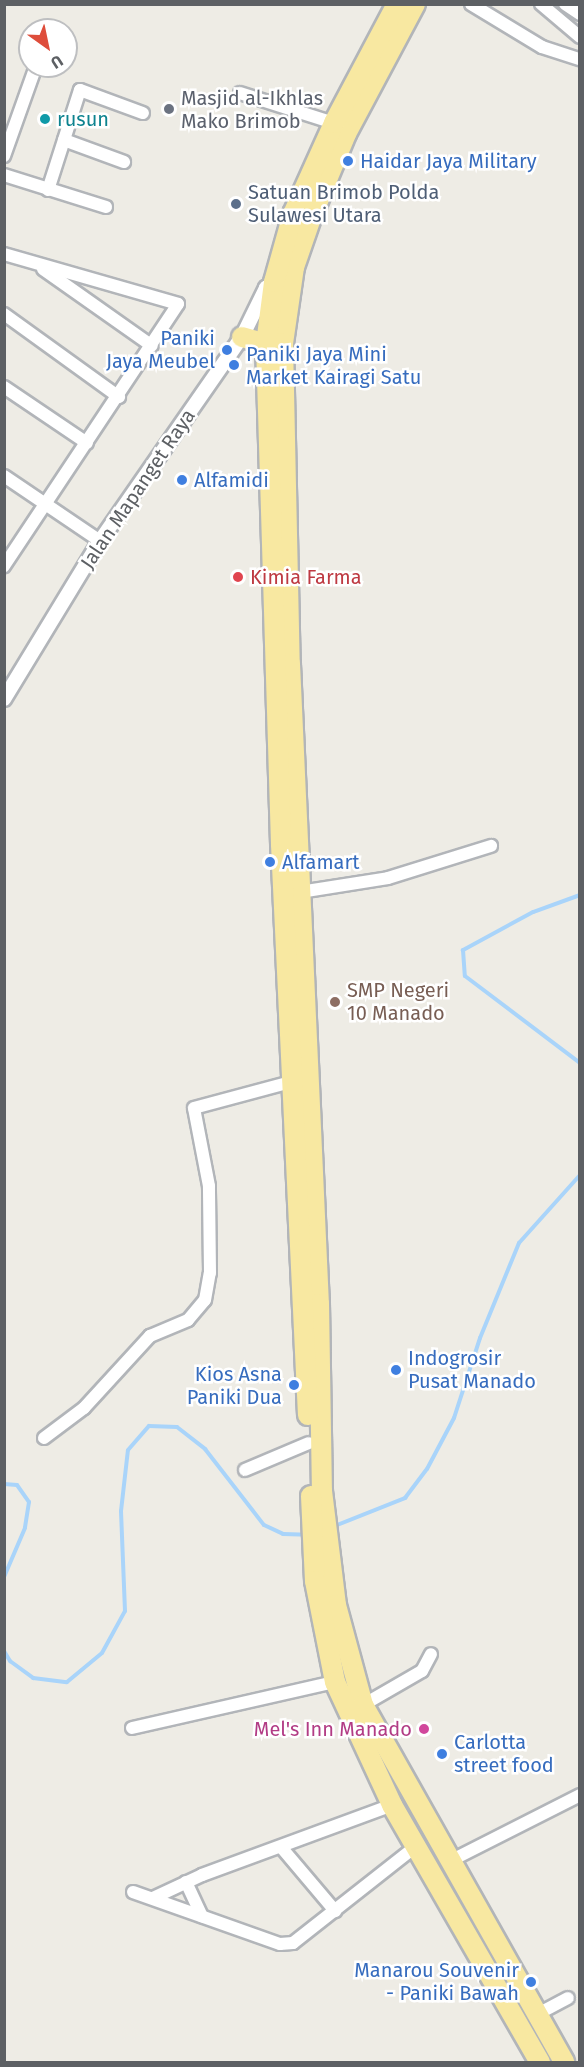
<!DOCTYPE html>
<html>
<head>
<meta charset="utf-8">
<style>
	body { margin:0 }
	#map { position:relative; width:584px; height:2067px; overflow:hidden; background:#eeece5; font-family:"Fira Sans",sans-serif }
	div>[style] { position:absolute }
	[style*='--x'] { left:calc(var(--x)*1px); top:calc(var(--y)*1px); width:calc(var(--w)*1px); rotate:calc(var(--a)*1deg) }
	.stream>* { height:4px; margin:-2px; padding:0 2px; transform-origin:2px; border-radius:2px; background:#a9d4fa }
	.roads { filter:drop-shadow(2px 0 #b2b5b9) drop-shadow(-2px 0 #b2b5b9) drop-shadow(0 2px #b2b5b9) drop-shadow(0 -2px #b2b5b9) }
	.minor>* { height:12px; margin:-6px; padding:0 6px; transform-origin:6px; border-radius:6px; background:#fff }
	.tertiary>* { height:14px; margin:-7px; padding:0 7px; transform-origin:7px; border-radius:7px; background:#fff }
	.trunk>* { height:20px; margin:-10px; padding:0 10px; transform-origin:10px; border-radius:10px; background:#f8e8a1 }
	.dots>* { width:16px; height:16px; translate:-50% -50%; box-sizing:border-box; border:3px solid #fff; border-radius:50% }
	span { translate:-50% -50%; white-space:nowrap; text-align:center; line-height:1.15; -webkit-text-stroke:5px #fff; paint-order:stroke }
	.worship-label { font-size:20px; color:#5b616d }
	.left { translate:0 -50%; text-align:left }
	.culture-label { font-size:20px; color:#0d838f }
	.shop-label { font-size:20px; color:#366cbe }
	.right { translate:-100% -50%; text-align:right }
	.service-label { font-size:20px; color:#4e5e75 }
	.street-label { font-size:20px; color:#5d6064 }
	.health-label { font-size:20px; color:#be3a42 }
	.education-label { font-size:20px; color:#785e54 }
	.hotel-label { font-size:20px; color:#b23c85 }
	.frame { position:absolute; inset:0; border:6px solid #5d6064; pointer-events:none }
	.north { position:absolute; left:18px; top:18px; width:60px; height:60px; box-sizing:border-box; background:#fff; border:2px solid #bebfc1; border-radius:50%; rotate:147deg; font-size:16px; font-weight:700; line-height:24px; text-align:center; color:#5d6064 }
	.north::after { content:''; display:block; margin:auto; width:21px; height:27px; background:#de4d3b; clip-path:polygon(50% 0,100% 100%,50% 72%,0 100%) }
</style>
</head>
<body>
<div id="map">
	<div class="stream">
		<i style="--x:580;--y:895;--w:50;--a:160.1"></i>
		<i style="--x:533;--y:912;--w:80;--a:151.5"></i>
		<i style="--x:463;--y:950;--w:26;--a:86"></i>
		<i style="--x:465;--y:976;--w:144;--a:37.1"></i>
		<i style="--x:4;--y:1484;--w:13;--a:4"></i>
		<i style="--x:17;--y:1485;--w:21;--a:55"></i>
		<i style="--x:29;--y:1502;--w:26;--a:99"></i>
		<i style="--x:25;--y:1528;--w:53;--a:113.2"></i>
		<i style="--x:332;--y:1527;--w:79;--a:-21.7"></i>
		<i style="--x:405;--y:1498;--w:36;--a:-53"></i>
		<i style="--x:427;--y:1469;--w:58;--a:-62.1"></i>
		<i style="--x:454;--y:1418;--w:84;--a:-72"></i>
		<i style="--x:480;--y:1338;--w:103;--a:-67.7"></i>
		<i style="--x:519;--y:1243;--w:91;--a:-48.1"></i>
		<i style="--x:4;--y:1651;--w:12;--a:59"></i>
		<i style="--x:10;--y:1661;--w:29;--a:36"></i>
		<i style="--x:33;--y:1678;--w:34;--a:7"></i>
		<i style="--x:67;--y:1682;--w:45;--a:-39.6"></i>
		<i style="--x:102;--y:1653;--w:48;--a:-61.3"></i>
		<i style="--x:125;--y:1611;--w:100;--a:-92.3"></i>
		<i style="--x:121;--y:1511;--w:61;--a:-83.5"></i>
		<i style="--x:128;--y:1450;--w:32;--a:-49"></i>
		<i style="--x:149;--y:1426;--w:28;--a:2"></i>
		<i style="--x:177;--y:1427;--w:36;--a:38"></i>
		<i style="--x:205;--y:1449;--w:96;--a:52.2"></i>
		<i style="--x:264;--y:1525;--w:21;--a:25"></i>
		<i style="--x:283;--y:1534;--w:25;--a:2"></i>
	</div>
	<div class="roads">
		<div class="minor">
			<i style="--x:471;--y:4;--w:83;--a:31.2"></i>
			<i style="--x:542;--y:47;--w:40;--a:18"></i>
			<i style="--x:541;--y:4;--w:51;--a:40.2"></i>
			<i style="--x:565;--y:4;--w:18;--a:34"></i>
			<i style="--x:240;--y:93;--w:99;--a:17.7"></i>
			<i style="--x:64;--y:140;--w:64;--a:20.1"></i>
			<i style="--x:4;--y:156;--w:96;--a:-70.4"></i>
			<i style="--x:4;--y:175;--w:107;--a:17.4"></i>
			<i style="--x:48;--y:190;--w:105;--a:-72.3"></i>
			<i style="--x:80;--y:90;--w:67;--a:20.1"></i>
			<i style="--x:4;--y:254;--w:181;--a:16"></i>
			<i style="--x:178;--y:304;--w:315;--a:123.6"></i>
			<i style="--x:43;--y:269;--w:133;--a:35.2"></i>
			<i style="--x:4;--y:314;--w:142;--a:35.8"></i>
			<i style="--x:4;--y:387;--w:100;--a:34"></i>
			<i style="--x:4;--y:476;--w:116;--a:34.1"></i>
			<i style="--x:300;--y:892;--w:89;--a:-9"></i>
			<i style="--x:388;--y:878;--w:108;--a:-17.3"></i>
			<i style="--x:44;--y:1438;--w:50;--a:-36.9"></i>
			<i style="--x:84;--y:1408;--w:98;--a:-47.5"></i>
			<i style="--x:150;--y:1336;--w:41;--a:-22.8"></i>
			<i style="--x:188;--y:1320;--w:26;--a:-50"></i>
			<i style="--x:205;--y:1300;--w:27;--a:-80"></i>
			<i style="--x:210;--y:1273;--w:87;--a:-90.7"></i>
			<i style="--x:209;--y:1186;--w:79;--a:-100.9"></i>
			<i style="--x:194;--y:1108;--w:100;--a:-15"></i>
			<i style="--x:245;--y:1470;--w:69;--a:-22.9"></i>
			<i style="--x:363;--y:1705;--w:68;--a:-30"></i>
			<i style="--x:422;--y:1671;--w:19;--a:-62"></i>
			<i style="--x:132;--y:1728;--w:208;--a:-12.8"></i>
			<i style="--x:281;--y:1847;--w:84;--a:49.8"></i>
			<i style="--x:448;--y:1862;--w:148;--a:-26.9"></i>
			<i style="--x:186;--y:1882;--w:38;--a:65"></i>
			<i style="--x:133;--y:1892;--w:156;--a:19.5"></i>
			<i style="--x:280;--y:1944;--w:13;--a:-4"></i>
			<i style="--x:293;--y:1943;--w:155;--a:-38.2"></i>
			<i style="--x:153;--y:1898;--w:54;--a:-25.1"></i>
			<i style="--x:202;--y:1875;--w:202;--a:-20.2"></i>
			<i style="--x:536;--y:2015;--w:36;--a:-28"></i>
		</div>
		<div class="tertiary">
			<i style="--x:4;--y:699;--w:185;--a:-58.7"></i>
			<i style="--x:100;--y:541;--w:249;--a:-55.2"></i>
			<i style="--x:242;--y:337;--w:55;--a:-63.9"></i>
			<i style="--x:266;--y:288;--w:10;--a:-37"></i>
		</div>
		<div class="trunk">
			<i style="--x:415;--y:4;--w:147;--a:118"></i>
			<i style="--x:346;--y:134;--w:91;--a:112.6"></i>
			<i style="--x:311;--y:218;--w:52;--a:109.1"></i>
			<i style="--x:294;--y:267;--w:77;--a:98.2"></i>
			<i style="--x:283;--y:343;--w:321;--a:88.8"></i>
			<i style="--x:290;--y:664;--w:641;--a:87.41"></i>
			<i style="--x:319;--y:1304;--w:187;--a:89.1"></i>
			<i style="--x:322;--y:1491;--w:115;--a:83"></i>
			<i style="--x:336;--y:1605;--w:104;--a:74.9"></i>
			<i style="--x:363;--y:1705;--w:410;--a:60.6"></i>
			<i style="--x:242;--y:337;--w:25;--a:16"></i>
			<i style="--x:308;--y:1415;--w:572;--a:-92.71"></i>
			<i style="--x:281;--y:844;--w:500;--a:-91.72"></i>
			<i style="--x:266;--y:344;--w:63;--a:-82.6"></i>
			<i style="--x:274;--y:282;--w:71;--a:-74.4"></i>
			<i style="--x:293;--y:214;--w:100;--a:-65.7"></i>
			<i style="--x:334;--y:123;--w:135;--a:-62.1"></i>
			<i style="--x:311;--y:1496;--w:85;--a:87.3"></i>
			<i style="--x:315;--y:1581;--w:103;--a:78.8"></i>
			<i style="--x:335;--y:1682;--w:136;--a:65.1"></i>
			<i style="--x:392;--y:1805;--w:297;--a:60.1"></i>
		</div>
	</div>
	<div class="dots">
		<i style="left:169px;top:109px;background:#6b7280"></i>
		<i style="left:45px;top:119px;background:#0f9aa8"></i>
		<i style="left:348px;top:161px;background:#3f7fe0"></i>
		<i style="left:236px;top:204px;background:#5c6f8a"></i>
		<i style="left:227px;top:350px;background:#3f7fe0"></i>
		<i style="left:234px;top:365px;background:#3f7fe0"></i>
		<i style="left:182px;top:480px;background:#3f7fe0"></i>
		<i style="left:238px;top:577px;background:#e0444e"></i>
		<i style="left:270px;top:862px;background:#3f7fe0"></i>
		<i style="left:335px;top:1002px;background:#8d6e63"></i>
		<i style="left:396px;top:1370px;background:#3f7fe0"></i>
		<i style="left:294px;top:1385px;background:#3f7fe0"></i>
		<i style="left:424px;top:1729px;background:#d1479c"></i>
		<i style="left:442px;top:1754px;background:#3f7fe0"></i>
		<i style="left:531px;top:1982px;background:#3f7fe0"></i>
	</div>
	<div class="worship-label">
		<span class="left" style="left:181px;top:110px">Masjid al-Ikhlas<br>Mako Brimob</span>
	</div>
	<div class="culture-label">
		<span class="left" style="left:57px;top:119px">rusun</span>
	</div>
	<div class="shop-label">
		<span class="left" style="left:360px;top:161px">Haidar Jaya Military</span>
		<span class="right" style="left:215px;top:350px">Paniki<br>Jaya Meubel</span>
		<span class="left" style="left:246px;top:366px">Paniki Jaya Mini<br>Market Kairagi Satu</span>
		<span class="left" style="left:194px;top:480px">Alfamidi</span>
		<span class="left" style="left:282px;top:862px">Alfamart</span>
		<span class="left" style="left:408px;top:1370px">Indogrosir<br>Pusat Manado</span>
		<span class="right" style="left:282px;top:1386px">Kios Asna<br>Paniki Dua</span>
		<span class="left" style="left:454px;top:1754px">Carlotta<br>street food</span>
		<span class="right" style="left:519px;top:1982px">Manarou Souvenir<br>- Paniki Bawah</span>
	</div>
	<div class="service-label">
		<span class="left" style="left:248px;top:204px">Satuan Brimob Polda<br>Sulawesi Utara</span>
	</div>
	<div class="street-label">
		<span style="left:138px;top:489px;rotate:-56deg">Jalan Mapanget Raya</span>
	</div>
	<div class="health-label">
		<span class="left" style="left:250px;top:577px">Kimia Farma</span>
	</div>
	<div class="education-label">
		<span class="left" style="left:347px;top:1002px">SMP Negeri<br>10 Manado</span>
	</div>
	<div class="hotel-label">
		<span class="right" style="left:412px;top:1729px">Mel's Inn Manado</span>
	</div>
	<div class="frame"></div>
	<div class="north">U</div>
</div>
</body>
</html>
